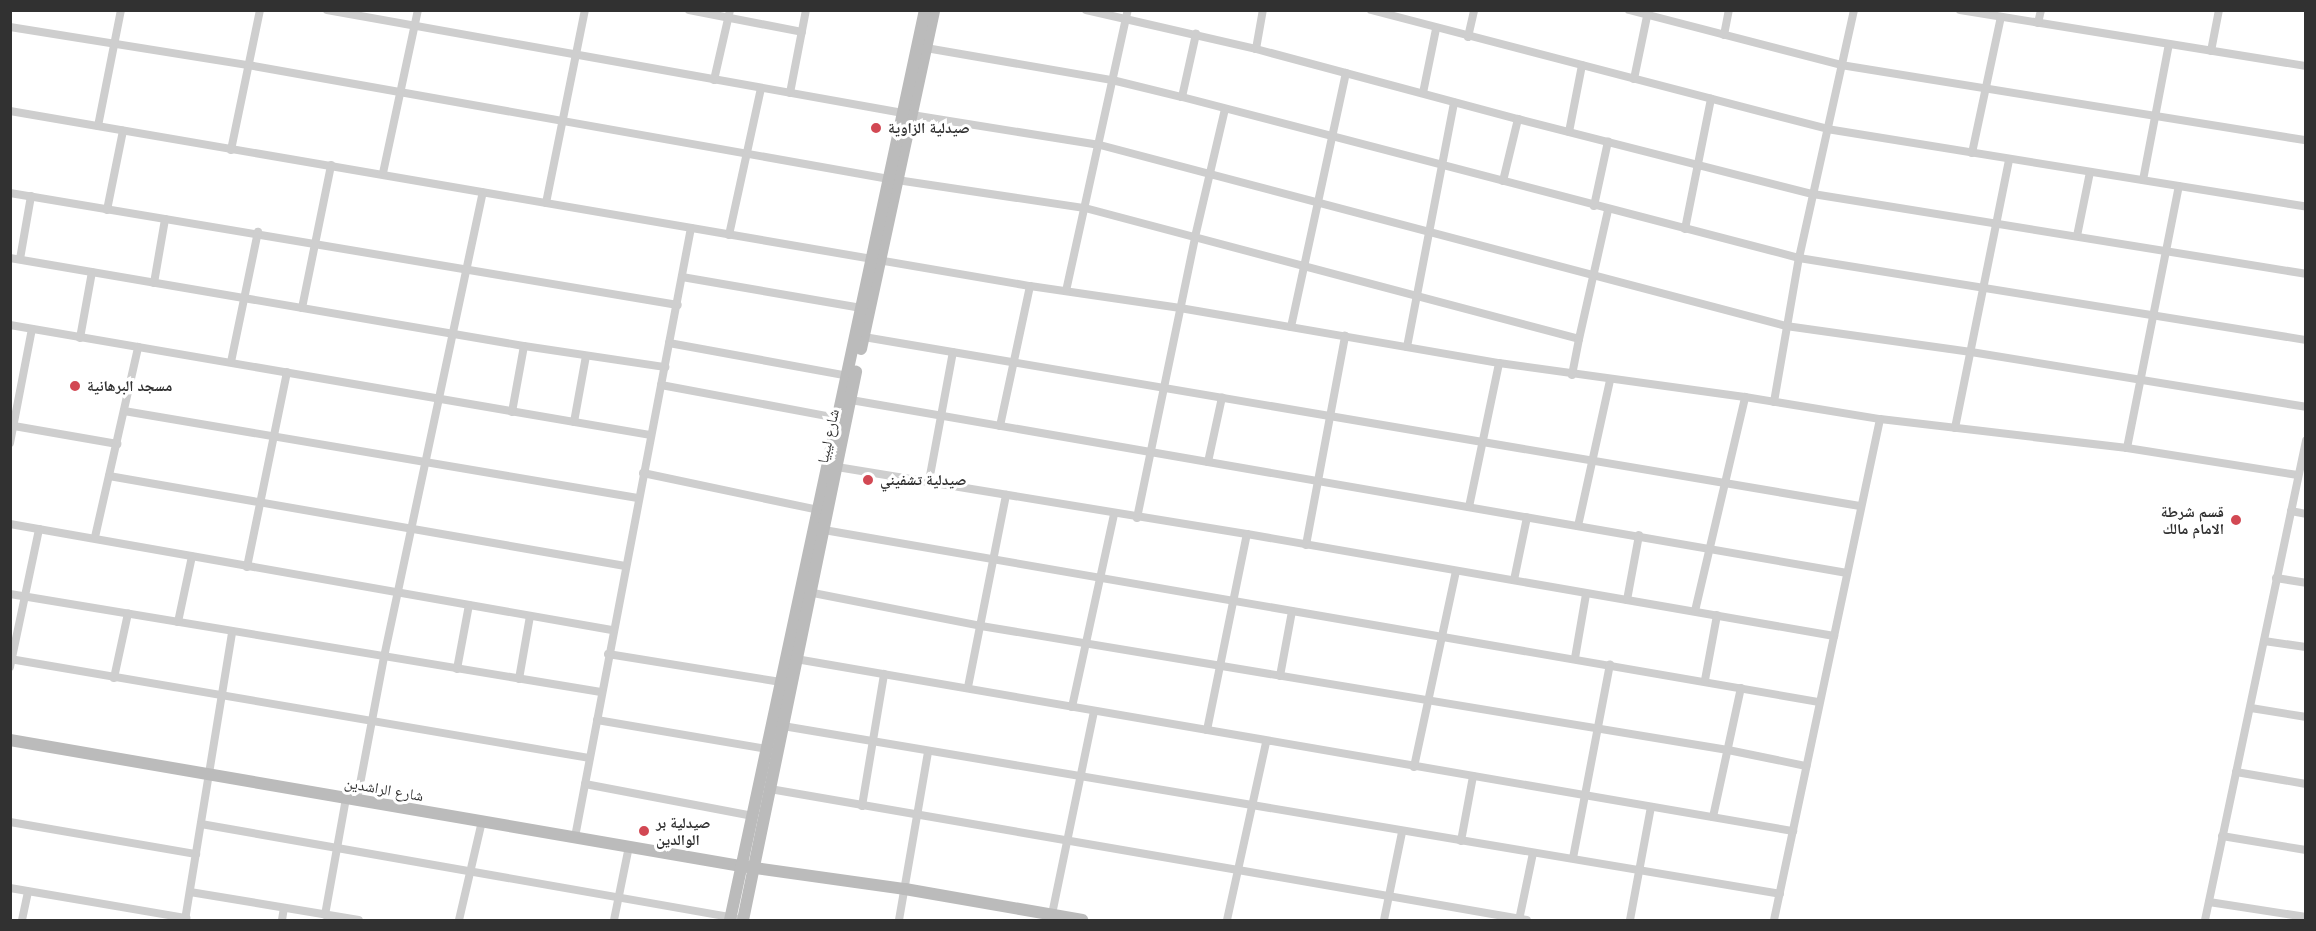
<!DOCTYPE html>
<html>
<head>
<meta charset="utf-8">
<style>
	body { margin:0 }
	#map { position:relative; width:2316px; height:931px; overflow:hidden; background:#fff; font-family:Arial,"Noto Naskh Arabic",sans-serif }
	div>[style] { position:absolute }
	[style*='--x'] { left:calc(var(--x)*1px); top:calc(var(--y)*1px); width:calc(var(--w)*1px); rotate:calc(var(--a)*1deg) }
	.street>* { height:8px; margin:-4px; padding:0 4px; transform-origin:4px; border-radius:4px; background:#cecece }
	.secondary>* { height:12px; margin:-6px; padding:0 6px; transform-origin:6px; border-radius:6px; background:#bbb }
	.dots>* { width:16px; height:16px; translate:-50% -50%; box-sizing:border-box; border:3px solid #fff; border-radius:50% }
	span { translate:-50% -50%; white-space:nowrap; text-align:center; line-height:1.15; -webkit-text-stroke:6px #fff; paint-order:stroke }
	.poi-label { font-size:15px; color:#313131; font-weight:700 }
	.left { translate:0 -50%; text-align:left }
	.right { translate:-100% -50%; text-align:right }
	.street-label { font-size:15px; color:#313131 }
	.frame { position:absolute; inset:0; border:12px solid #313131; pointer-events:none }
</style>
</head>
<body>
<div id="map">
	<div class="street">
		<i style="--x:327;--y:10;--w:585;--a:10.14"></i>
		<i style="--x:689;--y:10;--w:115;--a:11"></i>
		<i style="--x:1086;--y:10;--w:174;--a:12.9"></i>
		<i style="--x:1256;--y:49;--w:271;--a:15"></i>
		<i style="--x:1518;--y:119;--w:304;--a:14.3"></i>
		<i style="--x:1813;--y:194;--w:499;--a:9.2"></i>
		<i style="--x:1371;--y:10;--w:471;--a:14.6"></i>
		<i style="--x:1827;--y:129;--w:485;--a:9.2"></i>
		<i style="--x:1629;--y:10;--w:219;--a:14.5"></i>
		<i style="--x:1841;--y:65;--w:471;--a:9.2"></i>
		<i style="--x:1960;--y:10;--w:351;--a:9.2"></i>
		<i style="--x:2038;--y:23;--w:13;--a:-77"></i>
		<i style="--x:10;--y:27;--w:241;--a:9.1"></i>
		<i style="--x:248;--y:65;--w:651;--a:10.08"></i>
		<i style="--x:1724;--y:35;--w:25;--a:-79"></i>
		<i style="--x:1468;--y:37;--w:28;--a:-77"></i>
		<i style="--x:926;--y:48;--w:189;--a:9.8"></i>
		<i style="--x:1112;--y:80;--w:72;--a:13.7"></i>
		<i style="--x:1182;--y:97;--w:638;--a:14.62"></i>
		<i style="--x:1799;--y:258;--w:514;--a:9.19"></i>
		<i style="--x:1256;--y:49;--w:40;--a:-80"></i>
		<i style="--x:2211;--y:51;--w:42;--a:-79"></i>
		<i style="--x:1634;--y:79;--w:64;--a:-78.3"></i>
		<i style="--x:714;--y:80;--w:72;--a:-77.1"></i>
		<i style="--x:790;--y:93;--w:85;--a:-79.1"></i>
		<i style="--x:1423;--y:93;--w:65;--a:-78.5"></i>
		<i style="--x:1182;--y:97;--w:65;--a:-77.5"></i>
		<i style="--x:10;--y:111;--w:1035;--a:9.74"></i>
		<i style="--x:1030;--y:286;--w:152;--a:8.3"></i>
		<i style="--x:1180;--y:308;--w:324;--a:9.8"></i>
		<i style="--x:1499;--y:363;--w:248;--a:7.9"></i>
		<i style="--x:1745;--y:397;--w:137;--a:9.3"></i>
		<i style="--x:1880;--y:419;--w:249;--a:6.7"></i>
		<i style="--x:2127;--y:448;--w:173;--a:9"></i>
		<i style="--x:912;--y:115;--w:190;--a:9.1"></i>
		<i style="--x:1100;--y:145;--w:709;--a:14.78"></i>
		<i style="--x:1786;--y:326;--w:187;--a:8"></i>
		<i style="--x:1971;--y:352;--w:339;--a:9.3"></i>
		<i style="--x:98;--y:126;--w:118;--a:-78.8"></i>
		<i style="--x:1569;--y:132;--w:68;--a:-79"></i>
		<i style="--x:231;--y:150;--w:143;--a:-78.3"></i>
		<i style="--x:1972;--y:153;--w:139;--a:-78"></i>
		<i style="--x:383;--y:173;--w:167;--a:-77.9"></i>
		<i style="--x:897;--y:180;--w:190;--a:8.5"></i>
		<i style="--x:1085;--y:208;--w:511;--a:14.85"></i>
		<i style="--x:1579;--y:339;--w:132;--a:-77.3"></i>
		<i style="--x:2143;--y:180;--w:138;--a:-79.2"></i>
		<i style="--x:1503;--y:181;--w:64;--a:-76.4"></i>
		<i style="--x:10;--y:193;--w:677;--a:9.52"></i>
		<i style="--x:546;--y:203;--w:197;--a:-78.6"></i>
		<i style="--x:1594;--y:206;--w:66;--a:-77.8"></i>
		<i style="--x:107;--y:210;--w:81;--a:-78.6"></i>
		<i style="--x:1685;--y:229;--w:133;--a:-78.7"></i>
		<i style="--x:729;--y:235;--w:150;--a:-77.7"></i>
		<i style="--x:2077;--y:236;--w:65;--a:-78.5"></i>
		<i style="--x:10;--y:258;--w:521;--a:9.72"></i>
		<i style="--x:524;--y:346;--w:143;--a:8.5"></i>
		<i style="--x:20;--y:259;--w:64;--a:-80.1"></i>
		<i style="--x:682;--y:277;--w:182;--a:9.8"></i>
		<i style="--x:154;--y:283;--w:65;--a:-80.2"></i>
		<i style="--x:1066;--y:291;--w:288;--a:-77.6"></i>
		<i style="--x:302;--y:308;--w:146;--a:-78.5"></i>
		<i style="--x:10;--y:325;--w:649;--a:9.75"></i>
		<i style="--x:1291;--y:327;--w:260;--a:-77.8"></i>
		<i style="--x:864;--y:337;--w:1010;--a:9.63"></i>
		<i style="--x:80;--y:338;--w:67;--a:-79.7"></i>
		<i style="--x:669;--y:343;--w:182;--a:10.4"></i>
		<i style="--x:1407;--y:347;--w:249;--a:-79.1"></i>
		<i style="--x:231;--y:362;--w:133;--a:-78.3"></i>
		<i style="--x:1572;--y:375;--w:37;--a:-79"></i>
		<i style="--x:661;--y:385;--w:180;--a:10.6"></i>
		<i style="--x:851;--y:400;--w:1011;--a:9.85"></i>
		<i style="--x:1774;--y:402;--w:146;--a:-80.2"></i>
		<i style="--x:1799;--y:258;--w:254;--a:-77.5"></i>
		<i style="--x:124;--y:411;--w:521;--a:9.61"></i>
		<i style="--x:512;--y:412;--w:67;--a:-79.7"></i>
		<i style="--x:574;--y:422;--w:67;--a:-79.7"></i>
		<i style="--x:14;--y:426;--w:105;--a:9.9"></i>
		<i style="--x:1000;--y:426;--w:143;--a:-77.9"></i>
		<i style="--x:1955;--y:428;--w:274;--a:-78.6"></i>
		<i style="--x:10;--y:443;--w:116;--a:-79.1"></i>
		<i style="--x:2127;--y:448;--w:267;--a:-78.8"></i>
		<i style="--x:1208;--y:462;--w:66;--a:-77.8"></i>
		<i style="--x:837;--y:467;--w:415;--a:9.3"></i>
		<i style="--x:1247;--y:534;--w:596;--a:9.86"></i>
		<i style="--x:643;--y:473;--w:179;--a:11.9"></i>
		<i style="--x:109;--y:476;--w:524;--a:9.89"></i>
		<i style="--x:929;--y:481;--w:131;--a:-79.5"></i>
		<i style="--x:1469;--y:507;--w:147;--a:-78.2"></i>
		<i style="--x:2291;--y:511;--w:15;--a:11"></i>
		<i style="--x:1137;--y:518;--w:287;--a:-78.3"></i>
		<i style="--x:1195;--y:237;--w:131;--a:-76.8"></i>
		<i style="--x:10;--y:524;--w:611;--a:9.99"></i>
		<i style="--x:1578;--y:526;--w:148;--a:-77.6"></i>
		<i style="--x:824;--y:530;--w:1010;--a:9.81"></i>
		<i style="--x:95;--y:537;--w:195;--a:-77.2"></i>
		<i style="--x:1306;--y:545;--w:213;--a:-79.4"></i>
		<i style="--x:247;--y:567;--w:199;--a:-78.4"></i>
		<i style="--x:2276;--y:578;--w:30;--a:9"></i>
		<i style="--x:1514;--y:580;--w:64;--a:-78.3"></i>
		<i style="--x:808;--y:592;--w:176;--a:11.1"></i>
		<i style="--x:981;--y:626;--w:757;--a:9.43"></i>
		<i style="--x:1728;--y:750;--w:80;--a:11.6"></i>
		<i style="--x:10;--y:594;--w:599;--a:9.42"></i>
		<i style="--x:1627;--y:600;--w:66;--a:-79.5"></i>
		<i style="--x:1695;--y:611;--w:220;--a:-76.8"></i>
		<i style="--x:178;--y:622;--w:67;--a:-78"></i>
		<i style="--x:2264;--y:641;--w:42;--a:8.1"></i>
		<i style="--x:608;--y:654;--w:175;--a:9.2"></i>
		<i style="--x:1575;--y:658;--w:65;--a:-80.2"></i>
		<i style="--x:10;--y:659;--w:587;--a:9.7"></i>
		<i style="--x:796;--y:659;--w:1012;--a:9.79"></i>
		<i style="--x:10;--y:667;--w:141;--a:-78.1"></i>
		<i style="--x:457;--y:669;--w:65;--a:-79.4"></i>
		<i style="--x:1280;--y:676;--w:66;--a:-79.5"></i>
		<i style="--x:114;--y:678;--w:66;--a:-77.8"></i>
		<i style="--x:519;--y:679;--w:64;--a:-80.1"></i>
		<i style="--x:1705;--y:680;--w:66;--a:-79.5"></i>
		<i style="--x:968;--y:687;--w:196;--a:-78.8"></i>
		<i style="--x:1072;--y:707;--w:198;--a:-77.7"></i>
		<i style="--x:2251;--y:708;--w:56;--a:9.3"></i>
		<i style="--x:597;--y:720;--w:172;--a:9.7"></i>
		<i style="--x:783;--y:726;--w:1011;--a:9.56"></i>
		<i style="--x:1207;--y:730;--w:200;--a:-78.5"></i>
		<i style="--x:1414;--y:767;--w:200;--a:-77.9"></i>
		<i style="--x:2236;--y:772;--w:71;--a:9.7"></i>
		<i style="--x:585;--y:784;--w:171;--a:10.8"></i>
		<i style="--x:770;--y:789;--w:768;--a:9.82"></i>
		<i style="--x:357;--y:800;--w:146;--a:-79.3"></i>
		<i style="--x:384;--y:657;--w:475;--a:-78"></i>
		<i style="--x:862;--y:806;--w:134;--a:-80.5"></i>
		<i style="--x:1713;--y:817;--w:132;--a:-77.8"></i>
		<i style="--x:10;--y:822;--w:189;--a:9.8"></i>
		<i style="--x:201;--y:824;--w:542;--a:9.98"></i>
		<i style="--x:2222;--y:836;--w:85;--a:9.5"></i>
		<i style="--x:575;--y:837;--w:620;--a:-79.22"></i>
		<i style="--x:1461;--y:841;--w:66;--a:-79.5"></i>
		<i style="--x:1573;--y:858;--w:197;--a:-79.2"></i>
		<i style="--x:10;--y:888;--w:179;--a:9.7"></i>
		<i style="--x:190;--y:892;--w:171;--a:9.4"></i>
		<i style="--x:2209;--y:902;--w:98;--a:8.8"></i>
		<i style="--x:325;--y:915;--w:119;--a:-79.8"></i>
		<i style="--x:1051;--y:919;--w:212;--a:-78.3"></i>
		<i style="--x:22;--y:920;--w:29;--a:-78"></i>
		<i style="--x:185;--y:920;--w:292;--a:-80.7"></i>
		<i style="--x:282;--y:920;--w:12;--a:-81"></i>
		<i style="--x:459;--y:920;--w:102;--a:-76.9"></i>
		<i style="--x:614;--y:920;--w:76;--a:-78.5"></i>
		<i style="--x:899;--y:920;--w:170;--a:-80.2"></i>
		<i style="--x:1227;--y:920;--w:182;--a:-77.6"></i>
		<i style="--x:1384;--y:920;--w:90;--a:-78.4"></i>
		<i style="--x:1519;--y:920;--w:68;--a:-78.2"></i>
		<i style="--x:1630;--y:920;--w:115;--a:-79.5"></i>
		<i style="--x:1774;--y:920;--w:512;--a:-78.05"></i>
		<i style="--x:2205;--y:920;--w:490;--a:-78.1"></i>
	</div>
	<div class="secondary">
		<i style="--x:861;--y:349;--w:347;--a:-77.8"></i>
		<i style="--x:10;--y:740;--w:742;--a:9.78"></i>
		<i style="--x:741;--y:866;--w:166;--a:8"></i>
		<i style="--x:905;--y:889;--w:180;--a:9.9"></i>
		<i style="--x:730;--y:920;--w:931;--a:-77.91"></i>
		<i style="--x:743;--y:920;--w:560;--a:-78.35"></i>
	</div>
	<div class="dots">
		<i style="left:876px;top:128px;background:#d24853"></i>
		<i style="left:75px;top:386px;background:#d24853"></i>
		<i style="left:868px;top:480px;background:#d24853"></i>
		<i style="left:2236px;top:520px;background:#d24853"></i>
		<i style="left:644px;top:831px;background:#d24853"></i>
	</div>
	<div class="poi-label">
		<span class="left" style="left:888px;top:128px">صيدلية الزاوية</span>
		<span class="left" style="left:87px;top:386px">مسجد البرهانية</span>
		<span class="left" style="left:880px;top:480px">صيدلية تشفيني</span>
		<span class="right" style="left:2224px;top:520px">قسم شرطة<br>الامام مالك</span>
		<span class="left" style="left:656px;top:831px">صيدلية بر<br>الوالدين</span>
	</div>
	<div class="street-label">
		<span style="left:828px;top:436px;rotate:-78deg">شارع ليبيا</span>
		<span style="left:384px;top:789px;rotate:10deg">شارع الراشدين</span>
	</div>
	<div class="frame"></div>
</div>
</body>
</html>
